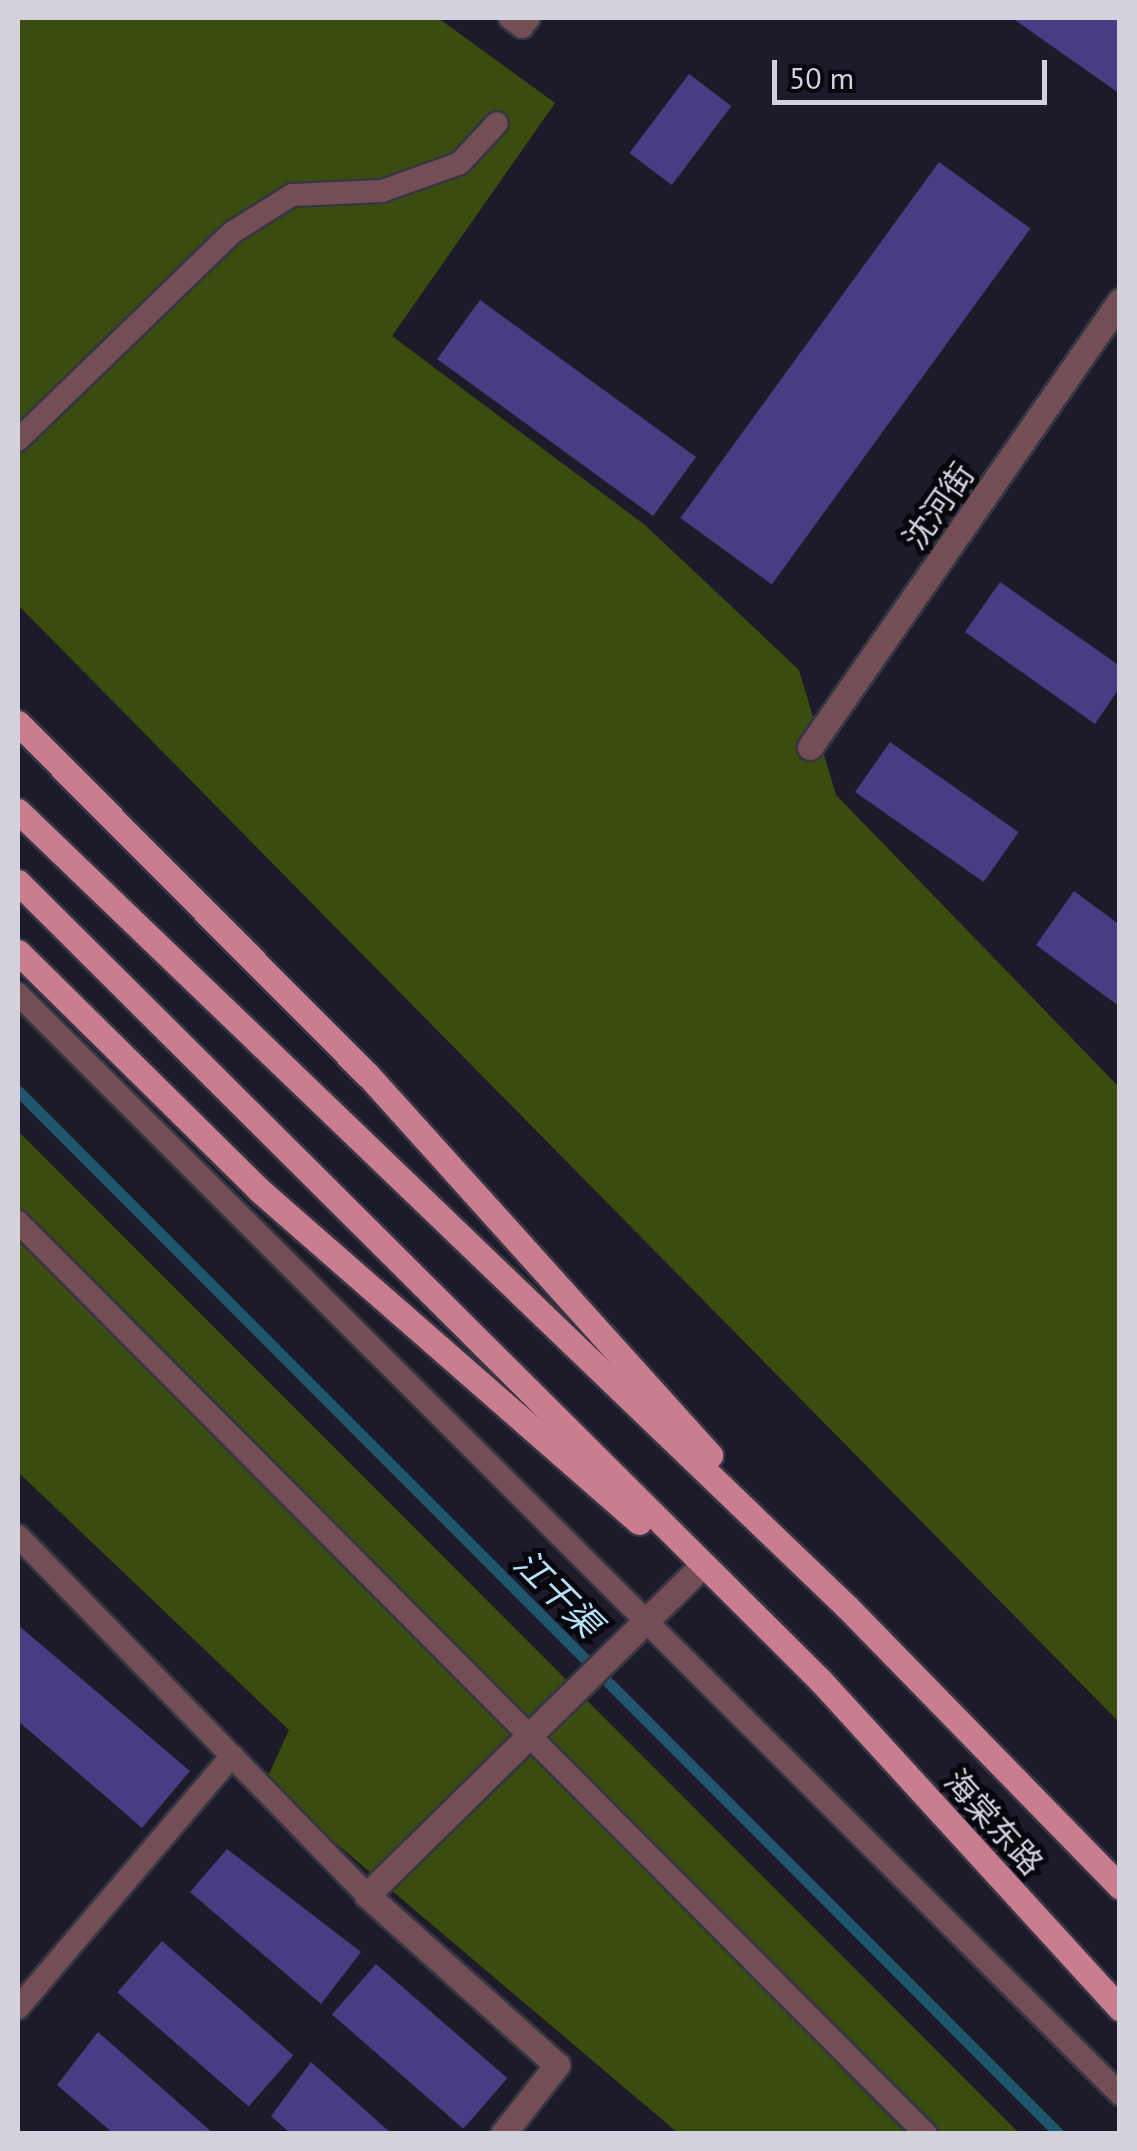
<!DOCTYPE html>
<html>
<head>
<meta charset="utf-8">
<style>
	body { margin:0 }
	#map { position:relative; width:1137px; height:2151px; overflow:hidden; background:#1d1b2a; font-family:"PT Sans","Noto Sans SC",sans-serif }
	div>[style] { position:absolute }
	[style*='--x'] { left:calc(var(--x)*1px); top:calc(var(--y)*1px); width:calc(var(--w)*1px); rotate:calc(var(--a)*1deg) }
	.green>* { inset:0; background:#3b4d0e }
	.stream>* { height:11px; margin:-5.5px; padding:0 5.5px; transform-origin:5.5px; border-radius:5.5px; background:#1f556d }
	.building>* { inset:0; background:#493c83; transform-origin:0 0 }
	.roads { filter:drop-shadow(2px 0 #363543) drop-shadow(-2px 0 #363543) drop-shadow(0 2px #363543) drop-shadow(0 -2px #363543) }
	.service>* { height:22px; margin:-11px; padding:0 11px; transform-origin:11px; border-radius:11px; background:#734e55 }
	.minor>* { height:25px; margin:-12.5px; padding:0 12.5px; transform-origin:12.5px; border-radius:12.5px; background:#734e55 }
	.tertiary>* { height:25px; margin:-12.5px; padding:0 12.5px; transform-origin:12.5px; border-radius:12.5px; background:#734e55 }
	.primary>* { height:25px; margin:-12.5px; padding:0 12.5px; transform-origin:12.5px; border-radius:12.5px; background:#ca7d8e }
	span { translate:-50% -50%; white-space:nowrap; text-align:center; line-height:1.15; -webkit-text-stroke:10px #07070d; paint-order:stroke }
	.street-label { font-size:32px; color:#d3d2dc }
	.water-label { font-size:35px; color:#b5e2fa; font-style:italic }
	.frame { position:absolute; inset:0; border:20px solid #d3d2dc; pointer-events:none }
	.scale { position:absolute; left:772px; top:60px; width:275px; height:45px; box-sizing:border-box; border:5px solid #d3d2dc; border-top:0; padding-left:12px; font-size:30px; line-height:35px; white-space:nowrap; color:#d3d2dc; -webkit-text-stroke:8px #07070d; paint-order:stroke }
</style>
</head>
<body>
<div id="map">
	<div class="green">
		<i style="clip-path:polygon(18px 18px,438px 18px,555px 103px,392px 336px,645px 525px,799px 670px,836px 795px,1119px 1087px,1119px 1722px,18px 605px)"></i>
		<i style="clip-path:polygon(18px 1131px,1019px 2133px,678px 2133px,265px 1783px,289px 1730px,18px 1472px)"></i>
	</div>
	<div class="stream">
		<i style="--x:18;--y:1091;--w:1474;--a:45.05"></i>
	</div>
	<div class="building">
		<i style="clip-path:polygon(1012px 18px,1120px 18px,1120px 94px)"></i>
		<i style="left:689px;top:74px;width:53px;height:99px;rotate:37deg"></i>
		<i style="left:939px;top:162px;width:113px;height:440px;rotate:36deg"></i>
		<i style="left:480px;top:300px;width:267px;height:73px;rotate:36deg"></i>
		<i style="clip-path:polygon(1000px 582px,1120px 666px,1120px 687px,1095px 724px,965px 632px)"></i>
		<i style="left:890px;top:742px;width:157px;height:61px;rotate:35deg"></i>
		<i style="clip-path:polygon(1074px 891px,1120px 925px,1120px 1007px,1036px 945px)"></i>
		<i style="clip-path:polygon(18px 1625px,190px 1771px,142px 1828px,18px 1721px)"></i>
		<i style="clip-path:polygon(227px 1849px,361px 1952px,321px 2004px,190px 1892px)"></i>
		<i style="left:162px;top:1941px;width:174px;height:68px;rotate:41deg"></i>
		<i style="left:376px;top:1964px;width:174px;height:67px;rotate:41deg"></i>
		<i style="clip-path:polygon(98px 2032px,214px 2134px,114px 2134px,57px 2085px)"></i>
		<i style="clip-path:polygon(311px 2062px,392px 2134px,291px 2134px,271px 2116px)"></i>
	</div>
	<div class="roads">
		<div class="service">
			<i style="--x:510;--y:18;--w:15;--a:37"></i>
			<i style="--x:522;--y:27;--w:11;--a:-52"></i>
			<i style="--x:18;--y:440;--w:299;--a:-44.1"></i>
			<i style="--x:233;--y:232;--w:70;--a:-32.1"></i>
			<i style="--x:292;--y:195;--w:90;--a:-2.5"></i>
			<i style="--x:382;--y:191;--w:83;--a:-19.7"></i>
			<i style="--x:460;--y:163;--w:54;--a:-47.2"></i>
			<i style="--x:18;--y:994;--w:1557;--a:44.95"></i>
			<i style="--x:18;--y:1222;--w:1287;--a:45.13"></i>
			<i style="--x:18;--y:1536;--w:501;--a:45.81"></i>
			<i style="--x:18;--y:2008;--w:331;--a:-49.7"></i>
		</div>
		<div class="minor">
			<i style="--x:503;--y:2134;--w:88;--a:-52"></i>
			<i style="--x:557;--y:2065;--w:255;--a:-138.2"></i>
			<i style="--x:367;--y:1895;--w:471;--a:-44.5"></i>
		</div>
		<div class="tertiary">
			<i style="--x:810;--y:747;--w:543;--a:-55.2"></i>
		</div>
		<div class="primary">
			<i style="--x:18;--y:723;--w:495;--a:45.2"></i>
			<i style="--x:367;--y:1074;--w:513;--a:48"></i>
			<i style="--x:18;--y:811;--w:1149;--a:43.84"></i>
			<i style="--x:847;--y:1607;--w:391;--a:45.7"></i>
			<i style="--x:18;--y:882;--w:1131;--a:44.86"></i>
			<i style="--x:820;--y:1680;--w:445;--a:47.6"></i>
			<i style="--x:18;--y:952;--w:337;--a:44.6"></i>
			<i style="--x:258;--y:1189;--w:506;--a:41.15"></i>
		</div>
	</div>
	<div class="street-label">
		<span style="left:938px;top:506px;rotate:-55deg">沈河街</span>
		<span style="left:994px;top:1822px;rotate:48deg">海棠东路</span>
	</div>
	<div class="water-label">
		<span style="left:558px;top:1593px;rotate:45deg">江干渠</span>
	</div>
	<div class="frame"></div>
	<div class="scale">50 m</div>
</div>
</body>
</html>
